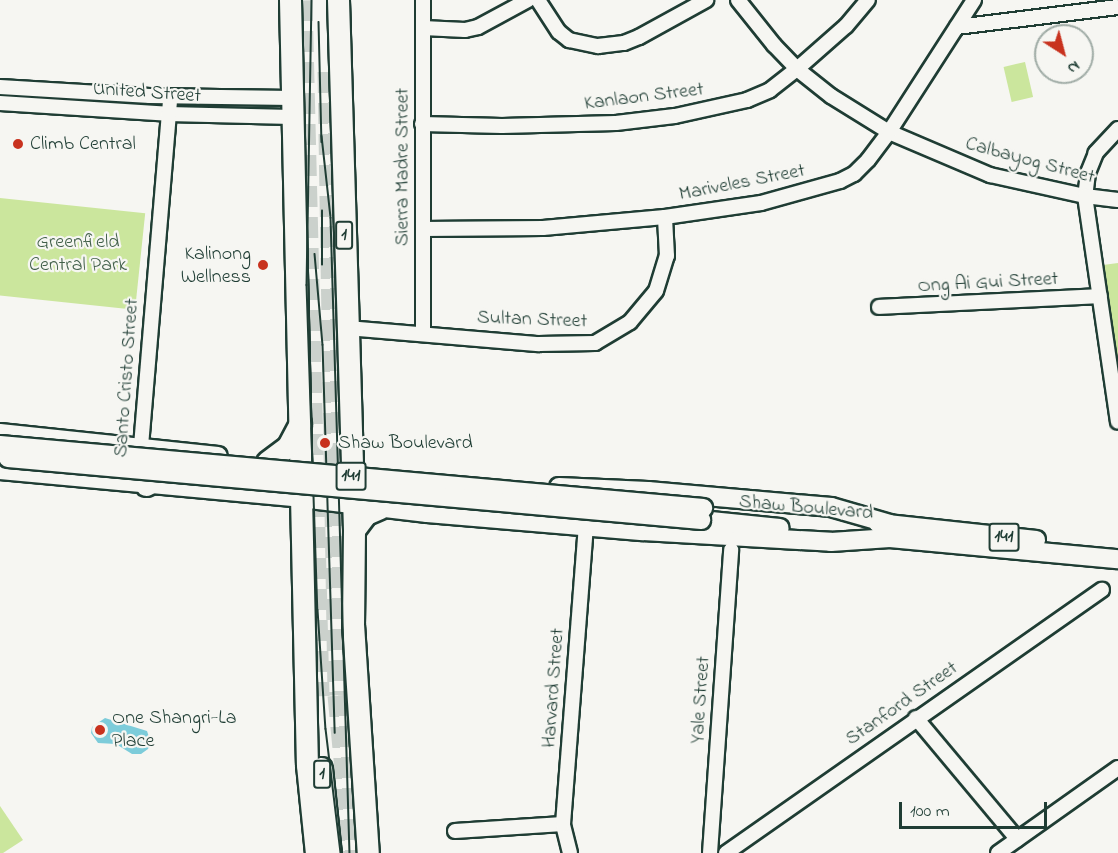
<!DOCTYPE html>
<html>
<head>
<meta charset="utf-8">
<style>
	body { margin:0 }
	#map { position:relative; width:1118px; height:853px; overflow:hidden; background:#f6f6f2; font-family:"Indie Flower",sans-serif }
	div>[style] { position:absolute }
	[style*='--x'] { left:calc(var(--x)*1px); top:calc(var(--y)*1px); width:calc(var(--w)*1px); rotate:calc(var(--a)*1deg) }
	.green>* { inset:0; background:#cbe69d; transform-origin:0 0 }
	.water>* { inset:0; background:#7dccda }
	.highway-tunnel>* { height:21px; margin-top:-10.5px; transform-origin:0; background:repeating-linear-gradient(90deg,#cbd1cc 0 21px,transparent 0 31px) }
	.roads { filter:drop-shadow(2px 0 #1f3d34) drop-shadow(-2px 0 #1f3d34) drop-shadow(0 2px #1f3d34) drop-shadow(0 -2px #1f3d34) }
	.minor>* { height:14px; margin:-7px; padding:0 7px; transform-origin:7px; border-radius:7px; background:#f6f6f2 }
	.major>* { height:18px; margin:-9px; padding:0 9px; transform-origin:9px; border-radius:9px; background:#f6f6f2 }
	.highway>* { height:21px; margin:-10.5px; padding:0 10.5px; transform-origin:10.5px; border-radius:10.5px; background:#f6f6f2 }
	.tram>* { height:1.5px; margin:-0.75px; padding:0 0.75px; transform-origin:0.75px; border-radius:0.75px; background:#1f3d34 }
	.bridges { filter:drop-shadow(2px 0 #1f3d34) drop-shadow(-2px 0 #1f3d34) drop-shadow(0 2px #1f3d34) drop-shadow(0 -2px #1f3d34) }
	.major-bridge>* { height:18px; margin:-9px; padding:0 9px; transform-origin:9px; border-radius:9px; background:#f6f6f2 }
	.dots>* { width:16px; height:16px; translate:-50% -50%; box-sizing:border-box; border:3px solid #f6f6f2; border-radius:50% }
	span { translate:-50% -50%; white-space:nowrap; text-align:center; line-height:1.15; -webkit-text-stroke:4.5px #f6f6f2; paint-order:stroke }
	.shield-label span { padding:2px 4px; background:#f6f6f2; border:2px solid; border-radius:4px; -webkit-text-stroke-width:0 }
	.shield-label { font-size:18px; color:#1f3d34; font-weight:700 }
	.street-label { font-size:20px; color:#1f3d34 }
	.poi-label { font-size:20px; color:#1f3d34 }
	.left { translate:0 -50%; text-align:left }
	.right { translate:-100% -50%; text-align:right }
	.park-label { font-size:20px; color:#415f49 }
	.north { position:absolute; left:1034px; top:24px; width:60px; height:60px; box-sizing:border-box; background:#f6f6f2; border:2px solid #a0aca6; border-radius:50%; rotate:144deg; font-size:16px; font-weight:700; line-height:24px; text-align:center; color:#1f3d34 }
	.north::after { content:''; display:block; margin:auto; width:21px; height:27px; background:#c8321e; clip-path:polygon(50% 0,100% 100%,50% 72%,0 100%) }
	.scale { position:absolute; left:899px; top:802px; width:148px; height:27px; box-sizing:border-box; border:3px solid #1f3d34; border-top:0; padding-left:8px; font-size:18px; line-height:21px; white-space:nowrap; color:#1f3d34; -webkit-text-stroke:4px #f6f6f2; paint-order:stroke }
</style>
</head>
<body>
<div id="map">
	<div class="green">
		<i style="left:1025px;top:62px;width:36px;height:22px;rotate:77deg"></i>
		<i style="left:0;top:198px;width:146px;height:97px;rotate:6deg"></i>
		<i style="clip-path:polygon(1118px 263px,1118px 367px,1103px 265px)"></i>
		<i style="clip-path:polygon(0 806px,23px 840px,3px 853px,0 853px)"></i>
	</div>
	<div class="water">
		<i style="clip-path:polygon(105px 718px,147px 731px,151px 743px,148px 749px,141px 754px,132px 754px,116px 744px,98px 743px,91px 733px,92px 727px)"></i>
	</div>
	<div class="highway-tunnel">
		<i style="--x:302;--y:0;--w:696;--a:88.6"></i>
		<i style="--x:328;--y:71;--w:624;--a:89.08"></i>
		<i style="--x:338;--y:695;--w:159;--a:84.6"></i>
	</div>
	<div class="roads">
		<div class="minor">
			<i style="--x:538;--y:0;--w:38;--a:57"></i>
			<i style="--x:559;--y:32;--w:13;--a:39"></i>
			<i style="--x:569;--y:40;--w:30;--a:12"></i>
			<i style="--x:598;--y:46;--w:26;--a:-7"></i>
			<i style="--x:624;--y:43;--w:16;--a:-22"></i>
			<i style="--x:639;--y:37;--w:77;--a:-28.9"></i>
			<i style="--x:738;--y:0;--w:58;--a:51.3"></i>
			<i style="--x:774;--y:45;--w:33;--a:46"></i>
			<i style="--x:797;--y:69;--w:43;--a:38.5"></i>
			<i style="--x:831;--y:96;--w:68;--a:31.8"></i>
			<i style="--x:889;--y:132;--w:110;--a:23.1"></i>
			<i style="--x:990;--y:175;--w:97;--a:12.5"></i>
			<i style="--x:1085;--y:196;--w:33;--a:7"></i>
			<i style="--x:957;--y:27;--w:162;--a:-7.1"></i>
			<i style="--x:423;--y:28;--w:42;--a:2.7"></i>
			<i style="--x:465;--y:30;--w:13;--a:-13"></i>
			<i style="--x:478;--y:27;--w:57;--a:-28.4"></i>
			<i style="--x:0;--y:87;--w:150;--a:3.4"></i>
			<i style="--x:150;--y:96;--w:142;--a:0.8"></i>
			<i style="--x:0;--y:103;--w:168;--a:3.7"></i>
			<i style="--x:168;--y:114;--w:124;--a:1.4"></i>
			<i style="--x:422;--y:124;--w:80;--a:1.4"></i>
			<i style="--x:502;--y:126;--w:114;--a:-1.5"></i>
			<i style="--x:616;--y:123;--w:59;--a:-6.8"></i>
			<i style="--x:675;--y:116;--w:74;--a:-12.5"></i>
			<i style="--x:747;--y:100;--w:25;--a:-23"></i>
			<i style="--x:770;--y:90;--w:34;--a:-38"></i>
			<i style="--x:797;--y:69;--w:65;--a:-41.3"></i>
			<i style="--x:846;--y:26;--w:34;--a:-50"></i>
			<i style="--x:1118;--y:129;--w:33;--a:133"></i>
			<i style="--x:1096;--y:153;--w:22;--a:112"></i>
			<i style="--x:1088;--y:173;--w:23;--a:97"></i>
			<i style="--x:1085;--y:196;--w:228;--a:81.7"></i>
			<i style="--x:423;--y:229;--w:120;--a:-0.5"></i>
			<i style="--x:543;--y:228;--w:122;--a:-5.2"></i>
			<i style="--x:665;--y:217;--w:97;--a:-8.3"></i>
			<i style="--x:761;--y:203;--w:82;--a:-15.6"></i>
			<i style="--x:840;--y:181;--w:16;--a:-27"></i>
			<i style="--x:854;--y:174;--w:20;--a:-45"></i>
			<i style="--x:868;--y:160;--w:35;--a:-53"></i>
			<i style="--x:889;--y:132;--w:157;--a:-57.2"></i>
			<i style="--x:879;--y:307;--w:221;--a:-2.8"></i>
			<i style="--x:347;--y:328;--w:193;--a:4.8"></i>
			<i style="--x:539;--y:344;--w:56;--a:-1"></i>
			<i style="--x:595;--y:343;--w:41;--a:-31"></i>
			<i style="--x:630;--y:322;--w:40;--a:-50"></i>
			<i style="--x:656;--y:291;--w:37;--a:-73"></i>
			<i style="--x:667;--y:256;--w:39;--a:-93"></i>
			<i style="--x:423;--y:333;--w:333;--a:-90"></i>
			<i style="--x:140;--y:458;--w:362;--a:-85.2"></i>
			<i style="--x:916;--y:718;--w:158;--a:50.1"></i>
			<i style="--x:455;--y:831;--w:108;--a:-3.7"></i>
			<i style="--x:570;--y:853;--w:30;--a:-104"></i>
			<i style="--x:563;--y:824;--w:300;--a:-85.6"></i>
			<i style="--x:710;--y:853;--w:304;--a:-86"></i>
			<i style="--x:726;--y:853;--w:459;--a:-35"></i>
			<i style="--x:998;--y:853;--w:147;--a:-35.3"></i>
		</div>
		<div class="major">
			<i style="--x:0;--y:433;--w:219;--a:6"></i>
			<i style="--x:0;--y:470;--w:302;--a:5.3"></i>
			<i style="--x:301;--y:498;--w:127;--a:6.8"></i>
			<i style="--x:427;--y:513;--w:217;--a:4.8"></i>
			<i style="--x:643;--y:531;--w:188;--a:3.3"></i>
			<i style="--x:831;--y:542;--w:59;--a:-3.9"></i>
			<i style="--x:559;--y:487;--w:89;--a:2.6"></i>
			<i style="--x:648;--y:491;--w:184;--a:5"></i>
			<i style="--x:831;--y:507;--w:61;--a:16.1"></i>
			<i style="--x:701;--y:520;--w:79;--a:5.8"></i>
			<i style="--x:878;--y:523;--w:159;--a:6.1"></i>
			<i style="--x:879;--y:537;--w:240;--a:5.3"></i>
		</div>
		<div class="highway">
			<i style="--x:290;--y:0;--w:765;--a:88.73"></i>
			<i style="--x:307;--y:765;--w:88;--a:84.2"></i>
			<i style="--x:338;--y:0;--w:530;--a:88.27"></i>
			<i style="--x:354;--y:530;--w:94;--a:90.6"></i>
			<i style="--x:353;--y:624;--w:229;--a:86.3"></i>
			<i style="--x:267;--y:462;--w:26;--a:-37"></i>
			<i style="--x:288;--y:446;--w:26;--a:-62"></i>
			<i style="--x:146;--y:485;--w:19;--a:-28"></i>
			<i style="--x:163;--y:476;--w:18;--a:-6"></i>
			<i style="--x:354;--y:530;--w:20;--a:-53"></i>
			<i style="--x:366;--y:514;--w:15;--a:-23"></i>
			<i style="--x:321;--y:768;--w:85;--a:84"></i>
		</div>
	</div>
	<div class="tram">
		<i style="--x:312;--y:0;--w:285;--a:91"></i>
		<i style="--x:307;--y:285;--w:325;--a:88.1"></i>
		<i style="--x:318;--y:610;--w:119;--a:86.2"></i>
		<i style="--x:326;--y:729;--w:125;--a:83.1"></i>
		<i style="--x:319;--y:22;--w:120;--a:88.6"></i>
		<i style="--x:322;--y:136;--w:82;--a:83.7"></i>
		<i style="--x:331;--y:218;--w:635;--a:88.29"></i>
		<i style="--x:315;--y:254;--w:91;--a:85"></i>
		<i style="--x:323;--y:345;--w:388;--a:88.2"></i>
		<i style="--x:322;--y:265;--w:54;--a:-90"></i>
	</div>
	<div class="bridges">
		<div class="major-bridge">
			<i style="--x:0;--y:445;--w:706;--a:5.12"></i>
			<i style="--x:8;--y:458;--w:696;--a:5.11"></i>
		</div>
	</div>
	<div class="dots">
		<i style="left:18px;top:144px;background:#c8321e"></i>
		<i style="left:263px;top:265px;background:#c8321e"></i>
		<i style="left:325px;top:443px;background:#c8321e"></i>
		<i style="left:100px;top:730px;background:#c8321e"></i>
	</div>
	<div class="shield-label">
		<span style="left:344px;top:235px">1</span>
		<span style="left:351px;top:476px">141</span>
		<span style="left:1004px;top:537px">141</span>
		<span style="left:322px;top:774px">1</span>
	</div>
	<div class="street-label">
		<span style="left:147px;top:93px;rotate:4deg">United Street</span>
		<span style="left:644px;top:97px;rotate:-7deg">Kanlaon Street</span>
		<span style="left:1030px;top:161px;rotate:15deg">Calbayog Street</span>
		<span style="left:403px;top:167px;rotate:-90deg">Sierra Madre Street</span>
		<span style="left:742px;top:183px;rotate:-11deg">Mariveles Street</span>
		<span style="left:988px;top:283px;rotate:-3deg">Ong Ai Gui Street</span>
		<span style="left:532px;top:320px;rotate:2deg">Sultan Street</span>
		<span style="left:127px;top:378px;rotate:-86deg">Santo Cristo Street</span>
		<span style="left:806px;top:508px;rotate:5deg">Shaw Boulevard</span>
		<span style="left:554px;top:688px;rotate:-86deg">Harvard Street</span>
		<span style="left:701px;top:700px;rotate:-86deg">Yale Street</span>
		<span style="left:902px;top:704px;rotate:-35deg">Stanford Street</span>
	</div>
	<div class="poi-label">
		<span class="left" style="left:30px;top:144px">Climb Central</span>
		<span class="right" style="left:251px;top:266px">Kalinong<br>Wellness</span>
		<span class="left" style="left:338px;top:443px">Shaw Boulevard</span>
		<span class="left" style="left:112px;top:730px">One Shangri-La<br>Place</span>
	</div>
	<div class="park-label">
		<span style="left:78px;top:254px">Greenfield<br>Central Park</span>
	</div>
	<div class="north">N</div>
	<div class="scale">100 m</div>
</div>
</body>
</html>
